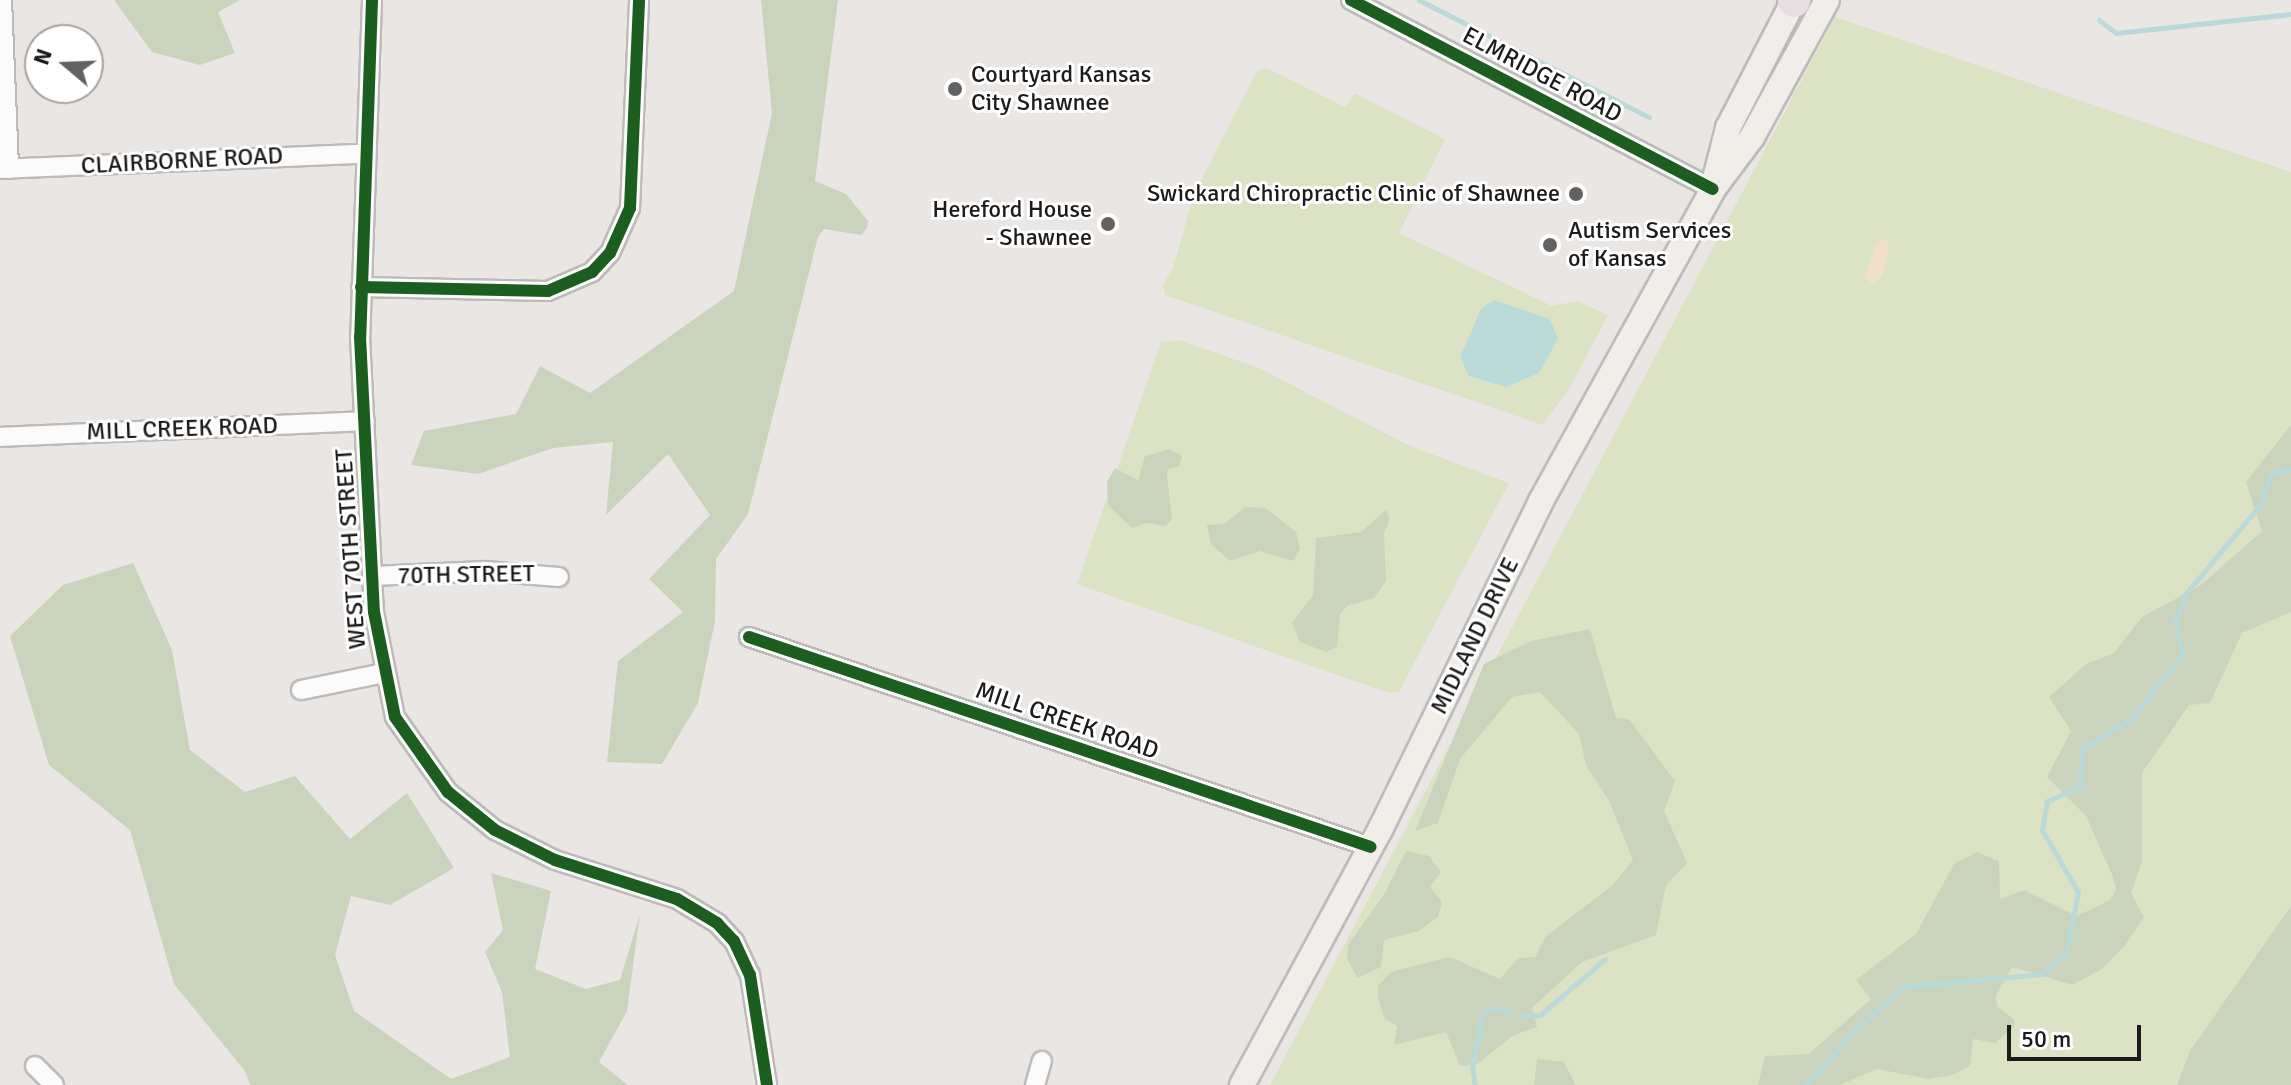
<!DOCTYPE html>
<html>
<head>
<meta charset="utf-8">
<style>
	body { margin:0 }
	#map { position:relative; width:2291px; height:1085px; overflow:hidden; background:#e9e6e4; font-family:Signika,sans-serif }
	div>[style] { position:absolute }
	[style*='--x'] { left:calc(var(--x)*1px); top:calc(var(--y)*1px); width:calc(var(--w)*1px); rotate:calc(var(--a)*1deg) }
	.grass>* { inset:0; background:#dce3c5 }
	.forest>* { inset:0; background:#cad4bc }
	.sand>* { inset:0; background:#f0dfca }
	.water>* { inset:0; background:#bad9d9 }
	.stream>* { height:5px; margin:-2.5px; padding:0 2.5px; transform-origin:2.5px; border-radius:2.5px; background:#bad9d9 }
	.roads { filter:drop-shadow(2px 0 #bcbbba) drop-shadow(-2px 0 #bcbbba) drop-shadow(0 2px #bcbbba) drop-shadow(0 -2px #bcbbba) }
	.street>* { height:18px; margin:-9px; padding:0 9px; transform-origin:9px; border-radius:9px; background:#fcfbfb }
	.secondary>* { height:24px; margin:-12px; padding:0 12px; transform-origin:12px; border-radius:12px; background:#f1eee9 }
	.highway>* { height:32px; margin:-16px; padding:0 16px; transform-origin:16px; border-radius:16px; background:#e7dee1 }
	.cycleway>* { height:12px; margin:-6px; padding:0 6px; transform-origin:6px; border-radius:6px; background:#1b5e20 }
	.dots>* { width:22px; height:22px; translate:-50% -50%; box-sizing:border-box; border:4px solid #fff; border-radius:50% }
	span { translate:-50% -50%; white-space:nowrap; text-align:center; line-height:1.15; -webkit-text-stroke:6px #fff; paint-order:stroke }
	.poi-label { font-size:24px; color:#1b1b1b }
	.left { translate:0 -50%; text-align:left }
	.right { translate:-100% -50%; text-align:right }
	.street-label { font-size:24px; color:#1b1b1b }
	.north { position:absolute; left:24px; top:24px; width:80px; height:80px; box-sizing:border-box; background:#fff; border:2px solid #a4a4a4; border-radius:50%; rotate:289deg; font-size:22px; font-weight:700; line-height:32px; text-align:center; color:#1b1b1b }
	.north::after { content:''; display:block; margin:auto; width:28px; height:36px; background:#636261; clip-path:polygon(50% 0,100% 100%,50% 72%,0 100%) }
	.scale { position:absolute; left:2007px; top:1025px; width:134px; height:36px; box-sizing:border-box; border:4px solid #1b1b1b; border-top:0; padding-left:10px; font-size:24px; line-height:28px; white-space:nowrap; color:#1b1b1b; -webkit-text-stroke:6px #fff; paint-order:stroke }
</style>
</head>
<body>
<div id="map">
	<div class="grass">
		<i style="clip-path:polygon(1835px 17px,2291px 172px,2291px 1085px,1270px 1085px)"></i>
		<i style="clip-path:polygon(1267px 68px,1345px 107px,1355px 94px,1360px 96px,1445px 139px,1399px 233px,1552px 306px,1577px 301px,1608px 315px,1571px 386px,1543px 425px,1165px 295px,1163px 284px,1172px 271px,1194px 194px,1257px 71px)"></i>
		<i style="clip-path:polygon(1179px 340px,1259px 368px,1410px 446px,1509px 483px,1399px 692px,1389px 693px,1077px 584px,1161px 342px)"></i>
	</div>
	<div class="forest">
		<i style="clip-path:polygon(114px 0,240px 0,218px 12px,235px 53px,200px 65px,152px 52px)"></i>
		<i style="clip-path:polygon(761px 0,838px 0,815px 181px,846px 194px,868px 221px,867px 228px,861px 235px,824px 229px,818px 237px,748px 514px,716px 559px,715px 621px,698px 703px,662px 764px,607px 762px,618px 661px,683px 612px,649px 579px,710px 515px,668px 454px,606px 515px,613px 442px,553px 448px,478px 474px,411px 465px,424px 431px,516px 414px,540px 366px,590px 393px,734px 291px,772px 113px)"></i>
		<i style="clip-path:polygon(2291px 425px,2291px 612px,2242px 633px,2210px 703px,2189px 705px,2142px 773px,2142px 861px,2131px 893px,2144px 917px,2126px 944px,2102px 969px,2072px 985px,2012px 967px,1996px 996px,1997px 1006px,2015px 1020px,2014px 1027px,1995px 1043px,1973px 1039px,1970px 1066px,1952px 1075px,1929px 1079px,1877px 1069px,1840px 1085px,1758px 1085px,1765px 1056px,1809px 1054px,1871px 999px,1856px 980px,1916px 934px,1954px 864px,1977px 852px,1999px 861px,2000px 899px,2024px 890px,2077px 916px,2110px 900px,2116px 890px,2113px 877px,2086px 816px,2047px 777px,2071px 731px,2049px 697px,2086px 664px,2114px 653px,2142px 617px,2201px 585px,2262px 531px,2246px 482px)"></i>
		<i style="clip-path:polygon(1170px 449px,1182px 456px,1179px 467px,1168px 469px,1167px 476px,1172px 520px,1165px 526px,1147px 523px,1132px 528px,1108px 505px,1107px 482px,1115px 468px,1138px 480px,1145px 456px)"></i>
		<i style="clip-path:polygon(1245px 507px,1265px 508px,1296px 532px,1300px 548px,1293px 561px,1260px 551px,1230px 561px,1211px 544px,1207px 525px,1224px 524px)"></i>
		<i style="clip-path:polygon(1386px 510px,1390px 519px,1384px 533px,1386px 581px,1374px 598px,1347px 606px,1340px 614px,1337px 647px,1326px 652px,1300px 642px,1292px 623px,1313px 595px,1316px 538px,1361px 532px)"></i>
		<i style="clip-path:polygon(133px 563px,172px 650px,190px 750px,245px 792px,295px 776px,350px 839px,407px 793px,454px 868px,390px 905px,351px 896px,335px 955px,354px 1011px,451px 1079px,510px 1057px,502px 992px,485px 952px,503px 930px,491px 873px,551px 891px,535px 969px,586px 989px,620px 980px,640px 914px,627px 1011px,599px 1062px,628px 1085px,250px 1085px,245px 1071px,174px 984px,130px 830px,49px 765px,10px 636px,63px 585px)"></i>
		<i style="clip-path:polygon(1590px 629px,1616px 718px,1629px 719px,1675px 781px,1664px 811px,1687px 863px,1666px 885px,1656px 935px,1582px 962px,1532px 1008px,1537px 1027px,1514px 1035px,1476px 1065px,1460px 1066px,1446px 1032px,1394px 1045px,1397px 1026px,1385px 1019px,1378px 999px,1378px 986px,1391px 972px,1450px 957px,1500px 979px,1518px 958px,1535px 957px,1545px 937px,1613px 885px,1633px 860px,1609px 801px,1586px 765px,1579px 734px,1540px 692px,1512px 697px,1460px 759px,1438px 823px,1415px 831px,1484px 664px,1531px 641px)"></i>
		<i style="clip-path:polygon(1406px 851px,1429px 856px,1441px 872px,1430px 887px,1442px 902px,1438px 917px,1419px 931px,1384px 940px,1381px 967px,1357px 978px,1347px 958px,1348px 945px,1385px 893px)"></i>
		<i style="clip-path:polygon(2291px 906px,2291px 1085px,2177px 1085px,2190px 1051px)"></i>
		<i style="clip-path:polygon(1537px 1059px,1564px 1062px,1576px 1085px,1534px 1085px)"></i>
	</div>
	<div class="sand">
		<i style="clip-path:polygon(1885px 239px,1890px 247px,1882px 277px,1872px 284px,1865px 276px,1878px 242px)"></i>
	</div>
	<div class="water">
		<i style="clip-path:polygon(1494px 300px,1550px 319px,1558px 339px,1539px 373px,1506px 387px,1469px 376px,1460px 357px,1481px 309px)"></i>
	</div>
	<div class="stream">
		<i style="--x:1419;--y:0;--w:258;--a:27"></i>
		<i style="--x:2099;--y:20;--w:21;--a:37"></i>
		<i style="--x:2116;--y:33;--w:176;--a:-6.2"></i>
		<i style="--x:1520;--y:1015;--w:20;--a:0"></i>
		<i style="--x:1540;--y:1015;--w:86;--a:-40.7"></i>
		<i style="--x:1475;--y:1085;--w:17;--a:-100"></i>
		<i style="--x:1472;--y:1068;--w:54;--a:-79.3"></i>
		<i style="--x:1482;--y:1015;--w:12;--a:-35"></i>
		<i style="--x:1492;--y:1008;--w:17;--a:13"></i>
		<i style="--x:1806;--y:1085;--w:67;--a:-48.7"></i>
		<i style="--x:1850;--y:1035;--w:72;--a:-42.2"></i>
		<i style="--x:1903;--y:987;--w:139;--a:-5.4"></i>
		<i style="--x:2041;--y:974;--w:32;--a:-39"></i>
		<i style="--x:2066;--y:954;--w:63;--a:-79"></i>
		<i style="--x:2078;--y:892;--w:72;--a:-120.1"></i>
		<i style="--x:2042;--y:830;--w:29;--a:-80"></i>
		<i style="--x:2047;--y:801;--w:36;--a:-23"></i>
		<i style="--x:2080;--y:787;--w:39;--a:-86"></i>
		<i style="--x:2083;--y:748;--w:56;--a:-31.1"></i>
		<i style="--x:2131;--y:719;--w:83;--a:-51.3"></i>
		<i style="--x:2183;--y:654;--w:33;--a:-104"></i>
		<i style="--x:2175;--y:622;--w:32;--a:-68"></i>
		<i style="--x:2187;--y:592;--w:114;--a:-50"></i>
		<i style="--x:2260;--y:505;--w:33;--a:-70"></i>
		<i style="--x:2271;--y:474;--w:21;--a:-14"></i>
	</div>
	<div class="roads">
		<div class="street">
			<i style="--x:2;--y:0;--w:169;--a:87.6"></i>
			<i style="--x:372;--y:0;--w:337;--a:92"></i>
			<i style="--x:360;--y:337;--w:275;--a:87.1"></i>
			<i style="--x:374;--y:612;--w:107;--a:78.7"></i>
			<i style="--x:395;--y:717;--w:92;--a:54.8"></i>
			<i style="--x:448;--y:792;--w:60;--a:39"></i>
			<i style="--x:495;--y:830;--w:67;--a:26.6"></i>
			<i style="--x:555;--y:860;--w:128;--a:17.7"></i>
			<i style="--x:677;--y:899;--w:47;--a:31"></i>
			<i style="--x:717;--y:923;--w:25;--a:47"></i>
			<i style="--x:734;--y:941;--w:38;--a:65"></i>
			<i style="--x:750;--y:975;--w:111;--a:81.2"></i>
			<i style="--x:1351;--y:0;--w:408;--a:27.6"></i>
			<i style="--x:0;--y:169;--w:365;--a:-2.4"></i>
			<i style="--x:361;--y:287;--w:187;--a:1.2"></i>
			<i style="--x:548;--y:291;--w:48;--a:-23.4"></i>
			<i style="--x:592;--y:272;--w:26;--a:-47"></i>
			<i style="--x:610;--y:253;--w:49;--a:-66"></i>
			<i style="--x:630;--y:208;--w:208;--a:-87.5"></i>
			<i style="--x:0;--y:437;--w:365;--a:-2.5"></i>
			<i style="--x:373;--y:576;--w:112;--a:-2.6"></i>
			<i style="--x:485;--y:571;--w:74;--a:4.6"></i>
			<i style="--x:749;--y:637;--w:656;--a:18.66"></i>
			<i style="--x:301;--y:690;--w:85;--a:-11.6"></i>
			<i style="--x:35;--y:1066;--w:27;--a:45"></i>
			<i style="--x:1035;--y:1085;--w:25;--a:-74"></i>
		</div>
		<div class="secondary">
			<i style="--x:1715;--y:179;--w:53;--a:-75.7"></i>
			<i style="--x:1728;--y:128;--w:144;--a:-62.7"></i>
			<i style="--x:1242;--y:1085;--w:292;--a:-61.6"></i>
			<i style="--x:1381;--y:828;--w:364;--a:-63.9"></i>
			<i style="--x:1541;--y:501;--w:356;--a:-61.1"></i>
			<i style="--x:1713;--y:189;--w:65;--a:-53.1"></i>
			<i style="--x:1752;--y:137;--w:156;--a:-61.3"></i>
		</div>
		<div class="highway">
			<i style="--x:1794;--y:1;--w:1;--a:-90"></i>
		</div>
	</div>
	<div class="cycleway">
		<i style="--x:372;--y:0;--w:337;--a:92"></i>
		<i style="--x:360;--y:337;--w:275;--a:87.1"></i>
		<i style="--x:374;--y:612;--w:107;--a:78.7"></i>
		<i style="--x:395;--y:717;--w:92;--a:54.8"></i>
		<i style="--x:448;--y:792;--w:60;--a:39"></i>
		<i style="--x:495;--y:830;--w:67;--a:26.6"></i>
		<i style="--x:555;--y:860;--w:128;--a:17.7"></i>
		<i style="--x:677;--y:899;--w:47;--a:31"></i>
		<i style="--x:717;--y:923;--w:25;--a:47"></i>
		<i style="--x:734;--y:941;--w:38;--a:65"></i>
		<i style="--x:750;--y:975;--w:111;--a:81.2"></i>
		<i style="--x:1351;--y:0;--w:408;--a:27.6"></i>
		<i style="--x:361;--y:287;--w:187;--a:1.2"></i>
		<i style="--x:548;--y:291;--w:48;--a:-23.4"></i>
		<i style="--x:592;--y:272;--w:26;--a:-47"></i>
		<i style="--x:610;--y:253;--w:49;--a:-66"></i>
		<i style="--x:630;--y:208;--w:208;--a:-87.5"></i>
		<i style="--x:749;--y:637;--w:656;--a:18.66"></i>
	</div>
	<div class="dots">
		<i style="left:955px;top:89px;background:#636261"></i>
		<i style="left:1576px;top:194px;background:#636261"></i>
		<i style="left:1108px;top:224px;background:#636261"></i>
		<i style="left:1550px;top:245px;background:#636261"></i>
	</div>
	<div class="poi-label">
		<span class="left" style="left:971px;top:89px">Courtyard Kansas<br>City Shawnee</span>
		<span class="right" style="left:1560px;top:194px">Swickard Chiropractic Clinic of Shawnee</span>
		<span class="right" style="left:1092px;top:224px">Hereford House<br>- Shawnee</span>
		<span class="left" style="left:1568px;top:245px">Autism Services<br>of Kansas</span>
	</div>
	<div class="street-label">
		<span style="left:1542px;top:75px;rotate:28deg">ELMRIDGE ROAD</span>
		<span style="left:182px;top:161px;rotate:-3deg">CLAIRBORNE ROAD</span>
		<span style="left:182px;top:429px;rotate:-2deg">MILL CREEK ROAD</span>
		<span style="left:351px;top:549px;rotate:-94deg">WEST 70TH STREET</span>
		<span style="left:466px;top:575px;rotate:-1deg">70TH STREET</span>
		<span style="left:1475px;top:636px;rotate:-64deg">MIDLAND DRIVE</span>
		<span style="left:1067px;top:721px;rotate:19deg">MILL CREEK ROAD</span>
	</div>
	<div class="north">N</div>
	<div class="scale">50 m</div>
</div>
</body>
</html>
